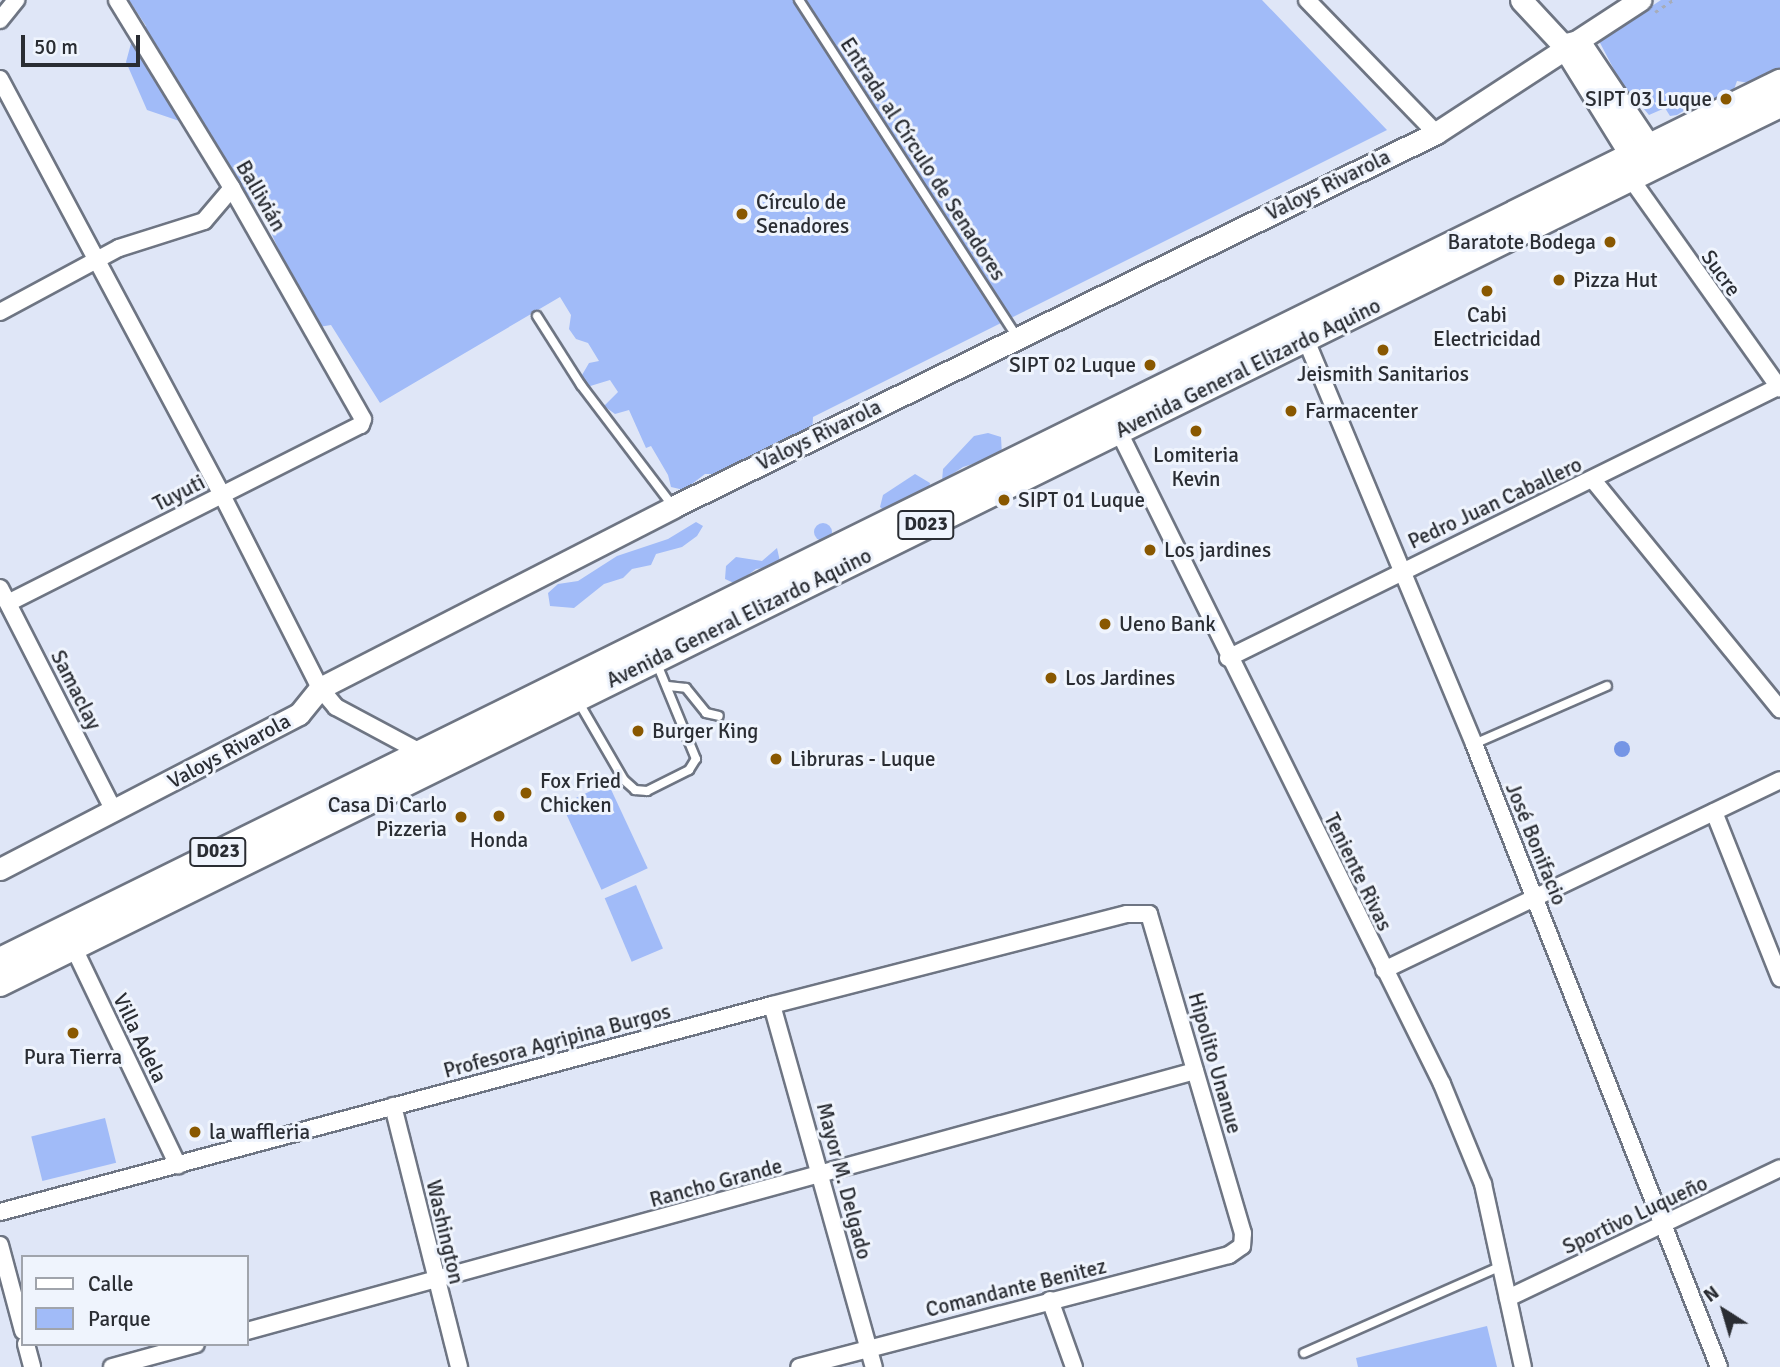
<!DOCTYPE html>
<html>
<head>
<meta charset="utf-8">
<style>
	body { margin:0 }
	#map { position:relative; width:1780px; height:1367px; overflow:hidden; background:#dfe6f7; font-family:Signika,sans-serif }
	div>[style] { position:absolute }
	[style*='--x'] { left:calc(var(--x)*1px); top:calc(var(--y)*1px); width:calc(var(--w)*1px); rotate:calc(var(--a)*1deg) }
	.green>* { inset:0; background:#a1bbf8; transform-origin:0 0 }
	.round { border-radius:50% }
	.water>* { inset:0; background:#7595e5 }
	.path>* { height:2.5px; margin-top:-1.25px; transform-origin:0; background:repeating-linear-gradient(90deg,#a6acba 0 3.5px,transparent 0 8.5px) }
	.roads { filter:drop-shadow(2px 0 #6e7583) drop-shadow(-2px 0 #6e7583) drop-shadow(0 2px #6e7583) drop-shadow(0 -2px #6e7583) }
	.lane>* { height:8px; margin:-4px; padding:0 4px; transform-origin:4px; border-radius:4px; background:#fff }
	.street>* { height:16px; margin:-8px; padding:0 8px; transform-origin:8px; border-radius:8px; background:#fff }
	.secondary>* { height:21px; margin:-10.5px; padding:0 10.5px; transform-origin:10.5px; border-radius:10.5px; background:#fff }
	.primary>* { height:24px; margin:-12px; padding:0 12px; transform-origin:12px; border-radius:12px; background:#fff }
	.dots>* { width:19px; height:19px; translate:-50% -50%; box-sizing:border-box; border:4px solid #eff4fd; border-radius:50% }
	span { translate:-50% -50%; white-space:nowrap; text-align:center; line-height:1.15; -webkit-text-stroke:6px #eff4fd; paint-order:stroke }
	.shield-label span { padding:2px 5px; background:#eff4fd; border:2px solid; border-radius:5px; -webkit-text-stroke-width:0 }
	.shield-label { font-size:19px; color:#2a2d33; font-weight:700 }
	.poi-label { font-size:21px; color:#2a2d33 }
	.right { translate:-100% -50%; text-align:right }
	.left { translate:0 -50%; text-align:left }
	.street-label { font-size:21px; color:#2a2d33 }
	.legend { position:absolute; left:21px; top:1255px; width:228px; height:91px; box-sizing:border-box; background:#eff4fd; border:2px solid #a0a4ac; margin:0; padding:9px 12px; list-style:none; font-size:21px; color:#2a2d33 }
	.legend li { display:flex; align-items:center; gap:14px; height:35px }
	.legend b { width:35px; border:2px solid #a0a4ac }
	.north { position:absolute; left:1689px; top:1276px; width:70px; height:70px; -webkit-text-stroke:5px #eff4fd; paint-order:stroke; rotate:323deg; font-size:19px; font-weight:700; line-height:28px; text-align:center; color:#2a2d33 }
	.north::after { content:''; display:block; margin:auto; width:24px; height:32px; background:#2a2d33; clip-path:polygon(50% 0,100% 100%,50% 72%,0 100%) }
	.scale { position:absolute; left:21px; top:35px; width:119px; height:32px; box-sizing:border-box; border:4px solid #2a2d33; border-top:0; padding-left:9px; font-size:21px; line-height:24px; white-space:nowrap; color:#2a2d33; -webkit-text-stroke:5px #eff4fd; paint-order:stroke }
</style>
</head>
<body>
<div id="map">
	<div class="green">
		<i style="clip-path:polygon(129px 0,1262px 0,1387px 130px,813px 417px,812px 435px,751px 457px,718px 474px,705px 474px,684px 490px,671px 487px,668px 475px,651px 446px,646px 448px,629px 410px,615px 414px,604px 406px,618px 392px,610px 380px,587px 387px,582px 375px,589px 363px,599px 361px,588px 343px,576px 339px,569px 329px,571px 315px,560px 297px,380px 403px,331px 325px,319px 327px,302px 303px,266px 221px,213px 146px,197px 127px,147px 110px,126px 62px,133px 36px,146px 26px)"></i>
		<i style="clip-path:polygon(1661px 0,1780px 0,1780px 71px,1755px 84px,1737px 81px,1731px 98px,1725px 101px,1705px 98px,1677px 115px,1670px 116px,1665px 108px,1649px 115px,1620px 81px,1599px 41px)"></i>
		<i style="clip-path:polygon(988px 433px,1001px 437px,1002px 455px,963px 467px,942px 481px,943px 469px,974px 436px)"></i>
		<i style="clip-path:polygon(915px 474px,930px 483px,929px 490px,885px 511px,880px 507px,883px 495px)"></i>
		<i style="clip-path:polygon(696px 522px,703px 526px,697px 536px,682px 547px,656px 554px,651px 565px,632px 569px,623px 578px,604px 584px,574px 608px,550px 606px,548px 593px,558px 584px,578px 581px,617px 556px,668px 539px)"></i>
		<i class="round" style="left:814px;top:523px;width:18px;height:18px"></i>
		<i style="clip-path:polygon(777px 548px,781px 566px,756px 569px,736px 584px,725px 579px,726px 566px,736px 557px,762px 561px)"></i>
		<i style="left:608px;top:783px;width:94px;height:51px;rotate:65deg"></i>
		<i style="left:636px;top:885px;width:69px;height:34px;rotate:67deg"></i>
		<i style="left:105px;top:1118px;width:46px;height:76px;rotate:76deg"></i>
		<i style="clip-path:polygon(1487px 1326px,1497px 1367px,1358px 1367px,1356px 1358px)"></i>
	</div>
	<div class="water">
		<i class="round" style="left:1614px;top:741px;width:16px;height:16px"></i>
	</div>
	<div class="path">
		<i style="--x:1655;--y:12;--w:22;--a:-34"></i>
	</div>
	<div class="roads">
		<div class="lane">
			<i style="--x:799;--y:0;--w:401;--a:57.1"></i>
			<i style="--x:537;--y:316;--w:82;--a:57.5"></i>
			<i style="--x:581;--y:385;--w:151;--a:52.8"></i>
			<i style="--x:668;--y:686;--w:18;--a:6"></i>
			<i style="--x:686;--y:688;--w:32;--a:51"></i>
			<i style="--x:706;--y:713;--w:13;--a:13"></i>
			<i style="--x:578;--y:701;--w:91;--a:59.8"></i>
			<i style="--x:624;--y:780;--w:15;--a:42"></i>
			<i style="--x:635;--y:790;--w:12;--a:5"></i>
			<i style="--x:647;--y:791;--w:47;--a:-26.6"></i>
			<i style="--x:689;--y:770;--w:13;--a:-58"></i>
			<i style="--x:696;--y:759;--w:103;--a:-112.3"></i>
			<i style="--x:1474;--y:744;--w:145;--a:-23.6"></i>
			<i style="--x:1304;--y:1353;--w:215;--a:-23.8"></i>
		</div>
		<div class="street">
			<i style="--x:1307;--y:0;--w:185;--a:45.9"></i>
			<i style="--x:0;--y:20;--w:26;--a:-51"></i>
			<i style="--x:0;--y:79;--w:472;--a:61.9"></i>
			<i style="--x:222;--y:495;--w:216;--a:63.1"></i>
			<i style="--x:320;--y:688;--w:25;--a:50"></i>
			<i style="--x:336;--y:707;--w:95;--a:28.2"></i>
			<i style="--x:1631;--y:179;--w:257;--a:54.6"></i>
			<i style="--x:0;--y:312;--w:135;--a:-28.3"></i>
			<i style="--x:119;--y:248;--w:89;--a:-17.6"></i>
			<i style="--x:204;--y:221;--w:43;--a:-49.7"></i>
			<i style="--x:1306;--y:340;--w:438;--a:67.4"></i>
			<i style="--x:1474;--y:744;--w:669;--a:68.53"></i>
			<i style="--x:1116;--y:426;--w:734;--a:63.64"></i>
			<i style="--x:1442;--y:1084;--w:108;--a:67.7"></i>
			<i style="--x:1483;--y:1184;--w:187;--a:77.7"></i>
			<i style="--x:1593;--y:480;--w:296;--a:50.8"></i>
			<i style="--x:0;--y:588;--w:250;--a:62.9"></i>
			<i style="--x:8;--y:603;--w:395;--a:-26.8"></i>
			<i style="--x:361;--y:425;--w:6;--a:-72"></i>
			<i style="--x:363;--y:419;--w:266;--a:-119.6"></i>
			<i style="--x:232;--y:188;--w:220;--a:-121.5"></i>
			<i style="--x:1228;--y:658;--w:615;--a:-26.23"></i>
			<i style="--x:1714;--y:812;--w:179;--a:68.3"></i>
			<i style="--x:70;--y:940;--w:250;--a:64.4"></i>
			<i style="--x:1384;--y:970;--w:439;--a:-25.6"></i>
			<i style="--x:772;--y:1005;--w:376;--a:74.3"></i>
			<i style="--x:393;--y:1106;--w:269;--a:75.8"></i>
			<i style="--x:0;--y:1212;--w:799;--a:-15.01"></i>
			<i style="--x:772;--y:1005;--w:366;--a:-14.4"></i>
			<i style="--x:1127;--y:914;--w:22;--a:0"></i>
			<i style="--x:1149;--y:914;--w:333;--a:73.6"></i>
			<i style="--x:1243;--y:1233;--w:13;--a:94"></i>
			<i style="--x:1242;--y:1246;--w:16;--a:145"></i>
			<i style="--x:1229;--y:1255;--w:444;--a:165.4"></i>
			<i style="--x:0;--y:1245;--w:89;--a:75"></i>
			<i style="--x:1508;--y:1298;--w:301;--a:-25.5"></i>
			<i style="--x:1050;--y:1300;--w:71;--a:70.3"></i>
			<i style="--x:247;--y:1331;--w:983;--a:-15.34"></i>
			<i style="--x:26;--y:1344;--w:24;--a:75"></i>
			<i style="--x:112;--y:1367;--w:87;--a:-15.3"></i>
		</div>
		<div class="secondary">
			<i style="--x:1521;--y:0;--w:59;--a:47.1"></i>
			<i style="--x:1561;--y:43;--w:133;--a:58.2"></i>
			<i style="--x:1631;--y:156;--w:17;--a:90"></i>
			<i style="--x:1566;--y:44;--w:13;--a:-13"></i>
			<i style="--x:1579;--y:41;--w:128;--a:56.2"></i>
			<i style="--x:1650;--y:147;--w:17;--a:123"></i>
			<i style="--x:0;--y:869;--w:337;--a:-27.4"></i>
			<i style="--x:299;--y:714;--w:33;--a:-51"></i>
			<i style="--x:320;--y:688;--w:397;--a:-27.1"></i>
			<i style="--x:673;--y:507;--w:850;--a:-26.11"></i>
			<i style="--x:1436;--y:133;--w:244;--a:-33.1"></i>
		</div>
		<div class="primary">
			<i style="--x:0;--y:960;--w:1985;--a:-26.26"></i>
			<i style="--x:0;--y:984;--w:1985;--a:-26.28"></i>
		</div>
	</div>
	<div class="dots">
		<i style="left:1726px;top:99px;background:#895800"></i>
		<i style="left:742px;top:214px;background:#895800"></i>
		<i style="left:1610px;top:242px;background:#895800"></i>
		<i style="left:1559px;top:280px;background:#895800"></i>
		<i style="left:1487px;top:291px;background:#895800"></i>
		<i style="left:1383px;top:350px;background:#895800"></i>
		<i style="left:1150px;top:365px;background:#895800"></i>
		<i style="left:1291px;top:411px;background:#895800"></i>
		<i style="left:1196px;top:431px;background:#895800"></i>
		<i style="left:1004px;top:500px;background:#895800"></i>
		<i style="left:1150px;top:550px;background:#895800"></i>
		<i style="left:1105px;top:624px;background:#895800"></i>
		<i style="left:1051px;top:678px;background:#895800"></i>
		<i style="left:638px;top:731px;background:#895800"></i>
		<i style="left:776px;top:759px;background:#895800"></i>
		<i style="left:526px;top:793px;background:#895800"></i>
		<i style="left:499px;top:816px;background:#895800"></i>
		<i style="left:461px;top:817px;background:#895800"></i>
		<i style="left:73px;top:1033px;background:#895800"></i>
		<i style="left:195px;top:1132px;background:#895800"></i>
	</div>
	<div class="shield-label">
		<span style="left:926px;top:525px">D023</span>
		<span style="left:218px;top:852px">D023</span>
	</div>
	<div class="poi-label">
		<span class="right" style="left:1712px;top:99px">SIPT 03 Luque</span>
		<span class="left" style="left:756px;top:214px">Círculo de<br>Senadores</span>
		<span class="right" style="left:1596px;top:242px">Baratote Bodega</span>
		<span class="left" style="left:1573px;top:280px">Pizza Hut</span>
		<span style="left:1487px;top:327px">Cabi<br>Electricidad</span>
		<span class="right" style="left:1136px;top:365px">SIPT 02 Luque</span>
		<span style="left:1383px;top:374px">Jeismith Sanitarios</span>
		<span class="left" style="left:1305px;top:411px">Farmacenter</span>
		<span style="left:1196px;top:467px">Lomiteria<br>Kevin</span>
		<span class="left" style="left:1018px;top:500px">SIPT 01 Luque</span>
		<span class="left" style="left:1164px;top:550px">Los jardines</span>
		<span class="left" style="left:1119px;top:624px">Ueno Bank</span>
		<span class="left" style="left:1065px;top:678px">Los Jardines</span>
		<span class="left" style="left:652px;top:731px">Burger King</span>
		<span class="left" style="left:790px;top:759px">Libruras - Luque</span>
		<span class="left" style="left:540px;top:793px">Fox Fried<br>Chicken</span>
		<span class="right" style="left:447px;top:817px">Casa Di Carlo<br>Pizzeria</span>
		<span style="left:499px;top:840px">Honda</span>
		<span style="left:73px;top:1057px">Pura Tierra</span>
		<span class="left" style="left:209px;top:1132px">la waffleria</span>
	</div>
	<div class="street-label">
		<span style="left:923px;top:159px;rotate:57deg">Entrada al Círculo de Senadores</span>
		<span style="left:1328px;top:185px;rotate:-26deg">Valoys Rivarola</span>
		<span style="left:261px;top:196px;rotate:60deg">Ballivián</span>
		<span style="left:1721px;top:273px;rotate:54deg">Sucre</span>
		<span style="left:1248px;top:368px;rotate:-26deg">Avenida General Elizardo Aquino</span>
		<span style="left:819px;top:435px;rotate:-26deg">Valoys Rivarola</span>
		<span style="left:179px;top:493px;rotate:-27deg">Tuyuti</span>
		<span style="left:1495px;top:503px;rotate:-25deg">Pedro Juan Caballero</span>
		<span style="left:739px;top:618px;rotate:-26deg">Avenida General Elizardo Aquino</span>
		<span style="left:76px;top:690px;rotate:63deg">Samaclay</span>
		<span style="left:229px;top:751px;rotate:-28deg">Valoys Rivarola</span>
		<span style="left:1536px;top:844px;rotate:68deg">José Bonifacio</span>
		<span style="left:1358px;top:872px;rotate:64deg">Teniente Rivas</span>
		<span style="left:140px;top:1038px;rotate:64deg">Villa Adela</span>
		<span style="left:557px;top:1041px;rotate:-15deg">Profesora Agripina Burgos</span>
		<span style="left:1215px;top:1063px;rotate:74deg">Hipolito Unanue</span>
		<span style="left:844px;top:1181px;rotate:75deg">Mayor M. Delgado</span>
		<span style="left:716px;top:1183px;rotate:-15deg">Rancho Grande</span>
		<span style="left:1635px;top:1215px;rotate:-25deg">Sportivo Luqueño</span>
		<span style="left:445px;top:1232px;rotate:77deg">Washington</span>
		<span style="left:1016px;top:1288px;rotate:-14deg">Comandante Benitez</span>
	</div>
	<ul class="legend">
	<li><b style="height:9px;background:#fff"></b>Calle</li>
	<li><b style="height:19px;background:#a1bbf8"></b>Parque</li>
	</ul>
	<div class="north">N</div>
	<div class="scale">50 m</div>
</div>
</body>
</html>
